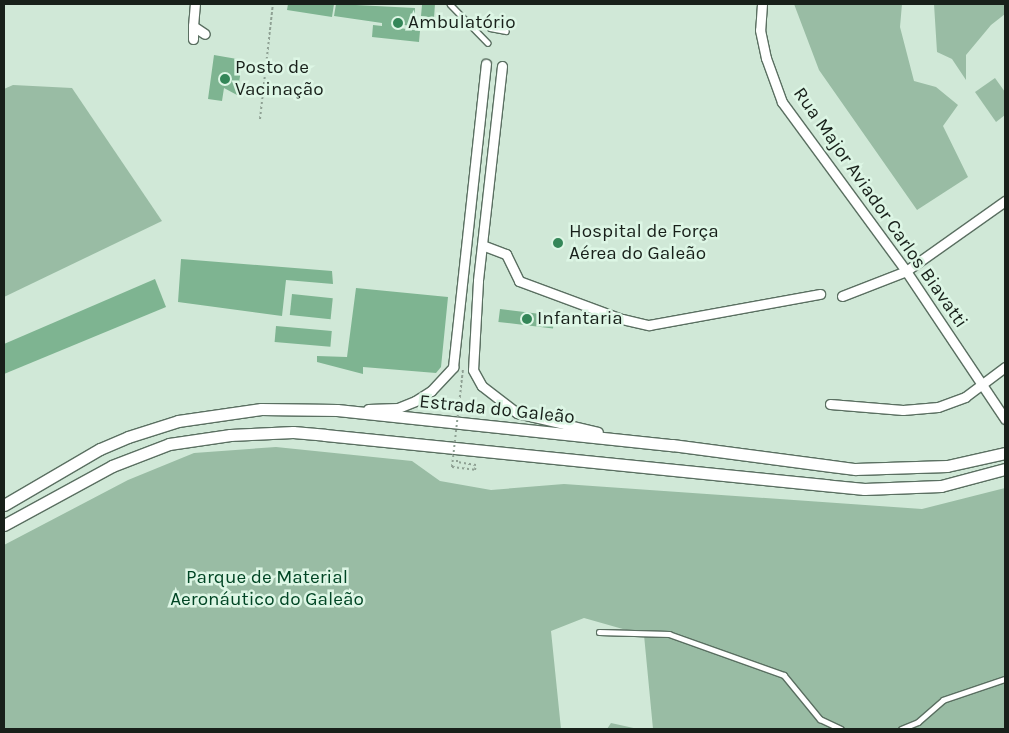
<!DOCTYPE html>
<html>
<head>
<meta charset="utf-8">
<style>
	body { margin:0 }
	#map { position:relative; width:1009px; height:733px; overflow:hidden; background:#d0e8d7; font-family:Karla,sans-serif }
	div>[style] { position:absolute }
	[style*='--x'] { left:calc(var(--x)*1px); top:calc(var(--y)*1px); width:calc(var(--w)*1px); rotate:calc(var(--a)*1deg) }
	.green>* { inset:0; background:#99bca4 }
	.building>* { inset:0; background:#7eb491; transform-origin:0 0 }
	.path>* { height:2px; margin-top:-1px; transform-origin:0; background:repeating-linear-gradient(90deg,#8fa194 0 2.5px,transparent 0 5px) }
	.roads { filter:drop-shadow(1px 0 #5a6f61) drop-shadow(-1px 0 #5a6f61) drop-shadow(0 1px #5a6f61) drop-shadow(0 -1px #5a6f61) }
	.service>* { height:4.5px; margin:-2.25px; padding:0 2.25px; transform-origin:2.25px; border-radius:2.25px; background:#fff }
	.minor>* { height:9px; margin:-4.5px; padding:0 4.5px; transform-origin:4.5px; border-radius:4.5px; background:#fff }
	.secondary>* { height:11px; margin:-5.5px; padding:0 5.5px; transform-origin:5.5px; border-radius:5.5px; background:#fff }
	.path-bridge>* { height:2px; margin-top:-1px; transform-origin:0; background:repeating-linear-gradient(90deg,#8fa194 0 2.5px,transparent 0 5px) }
	.dots>* { width:14px; height:14px; translate:-50% -50%; box-sizing:border-box; border:2px solid #ddf6e5; border-radius:50% }
	span { translate:-50% -50%; white-space:nowrap; text-align:center; line-height:1.15; -webkit-text-stroke:5px #ddf6e5; paint-order:stroke }
	.poi-label { font-size:19px; color:#18201a }
	.left { translate:0 -50%; text-align:left }
	.street-label { font-size:19px; color:#18201a }
	.park-label { font-size:19px; color:#004524 }
	.frame { position:absolute; inset:0; border:5px solid #18201a; pointer-events:none }
</style>
</head>
<body>
<div id="map">
	<div class="green">
		<i style="clip-path:polygon(794px 4px,902px 4px,900px 27px,914px 81px,936px 87px,958px 105px,943px 126px,968px 177px,917px 210px,819px 70px)"></i>
		<i style="clip-path:polygon(934px 4px,1005px 4px,1005px 14px,991px 25px,966px 55px,966px 80px,952px 59px,937px 52px)"></i>
		<i style="clip-path:polygon(995px 78px,1005px 92px,1005px 115px,996px 122px,975px 92px)"></i>
		<i style="clip-path:polygon(13px 85px,72px 88px,162px 221px,4px 297px,4px 89px)"></i>
		<i style="clip-path:polygon(276px 447px,412px 461px,440px 481px,491px 490px,564px 484px,922px 509px,1005px 488px,1005px 729px,653px 729px,644px 635px,584px 618px,551px 631px,561px 729px,4px 729px,4px 545px,128px 480px,194px 453px)"></i>
		<i style="clip-path:polygon(611px 723px,638px 729px,607px 729px)"></i>
	</div>
	<div class="building">
		<i style="clip-path:polygon(288px 4px,334px 4px,332px 17px,287px 10px)"></i>
		<i style="clip-path:polygon(336px 4px,415px 8px,414px 26px,393px 24px,393px 27px,420px 31px,419px 42px,372px 37px,373px 25px,382px 26px,382px 23px,334px 16px)"></i>
		<i style="clip-path:polygon(418px 4px,435px 4px,434px 18px,421px 16px,422px 5px)"></i>
		<i style="clip-path:polygon(214px 55px,237px 59px,236px 69px,241px 70px,237px 95px,224px 88px,222px 101px,208px 99px)"></i>
		<i style="clip-path:polygon(181px 259px,332px 271px,333px 284px,286px 280px,282px 316px,178px 302px)"></i>
		<i style="clip-path:polygon(155px 279px,166px 307px,4px 374px,4px 344px)"></i>
		<i style="clip-path:polygon(356px 288px,448px 297px,441px 367px,436px 373px,363px 367px,363px 374px,317px 362px,317px 356px,347px 357px)"></i>
		<i style="left:292px;top:294px;width:41px;height:21px;rotate:6deg"></i>
		<i style="left:500px;top:309px;width:55px;height:13px;rotate:7deg"></i>
		<i style="left:276px;top:326px;width:56px;height:16px;rotate:5deg"></i>
	</div>
	<div class="path">
		<i style="--x:260;--y:119;--w:116;--a:-83.6"></i>
		<i style="--x:452;--y:467;--w:23;--a:7"></i>
		<i style="--x:475;--y:470;--w:5;--a:-79"></i>
		<i style="--x:476;--y:465;--w:19;--a:-171"></i>
		<i style="--x:457;--y:462;--w:3;--a:-90"></i>
	</div>
	<div class="roads">
		<div class="service">
			<i style="--x:450;--y:4;--w:54;--a:45.7"></i>
			<i style="--x:490;--y:28;--w:16;--a:11"></i>
			<i style="--x:599;--y:632;--w:70;--a:1.6"></i>
			<i style="--x:669;--y:634;--w:122;--a:19.6"></i>
			<i style="--x:784;--y:675;--w:57;--a:50.7"></i>
			<i style="--x:820;--y:719;--w:23;--a:25"></i>
			<i style="--x:901;--y:729;--w:18;--a:-22"></i>
			<i style="--x:918;--y:722;--w:33;--a:-41"></i>
			<i style="--x:943;--y:700;--w:65;--a:-18.7"></i>
		</div>
		<div class="minor">
			<i style="--x:762;--y:4;--w:26;--a:94"></i>
			<i style="--x:760;--y:30;--w:29;--a:78"></i>
			<i style="--x:766;--y:58;--w:47;--a:70"></i>
			<i style="--x:782;--y:102;--w:210;--a:53.7"></i>
			<i style="--x:906;--y:271;--w:178;--a:56.2"></i>
			<i style="--x:193;--y:26;--w:22;--a:-85"></i>
			<i style="--x:193;--y:39;--w:13;--a:-90"></i>
			<i style="--x:193;--y:26;--w:14;--a:34"></i>
			<i style="--x:502;--y:66;--w:216;--a:96.4"></i>
			<i style="--x:478;--y:281;--w:89;--a:93.2"></i>
			<i style="--x:473;--y:370;--w:18;--a:61"></i>
			<i style="--x:482;--y:386;--w:44;--a:37.6"></i>
			<i style="--x:517;--y:413;--w:83;--a:13.2"></i>
			<i style="--x:482;--y:245;--w:26;--a:21"></i>
			<i style="--x:506;--y:254;--w:30;--a:64"></i>
			<i style="--x:519;--y:281;--w:110;--a:20.3"></i>
			<i style="--x:622;--y:319;--w:28;--a:13"></i>
			<i style="--x:649;--y:325;--w:174;--a:-10.3"></i>
			<i style="--x:842;--y:296;--w:69;--a:-21.3"></i>
			<i style="--x:906;--y:271;--w:121;--a:-35.3"></i>
			<i style="--x:830;--y:404;--w:73;--a:4.7"></i>
			<i style="--x:903;--y:410;--w:35;--a:-5"></i>
			<i style="--x:938;--y:407;--w:29;--a:-20"></i>
			<i style="--x:965;--y:397;--w:50;--a:-36.9"></i>
			<i style="--x:368;--y:409;--w:30;--a:-2"></i>
			<i style="--x:398;--y:408;--w:18;--a:-22"></i>
			<i style="--x:415;--y:401;--w:19;--a:-32"></i>
			<i style="--x:431;--y:391;--w:33;--a:-47"></i>
			<i style="--x:453;--y:367;--w:305;--a:-83.8"></i>
		</div>
		<div class="secondary">
			<i style="--x:4;--y:505;--w:111;--a:-30.3"></i>
			<i style="--x:100;--y:449;--w:30;--a:-23"></i>
			<i style="--x:128;--y:437;--w:52;--a:-17.7"></i>
			<i style="--x:178;--y:421;--w:84;--a:-8.2"></i>
			<i style="--x:261;--y:409;--w:76;--a:0.8"></i>
			<i style="--x:337;--y:410;--w:337;--a:6"></i>
			<i style="--x:672;--y:445;--w:185;--a:7.5"></i>
			<i style="--x:855;--y:469;--w:92;--a:-1.9"></i>
			<i style="--x:947;--y:466;--w:59;--a:-12.6"></i>
			<i style="--x:4;--y:525;--w:123;--a:-28.6"></i>
			<i style="--x:112;--y:466;--w:61;--a:-21.1"></i>
			<i style="--x:169;--y:444;--w:62;--a:-8.4"></i>
			<i style="--x:230;--y:435;--w:63;--a:-2.7"></i>
			<i style="--x:293;--y:432;--w:32;--a:5"></i>
			<i style="--x:325;--y:435;--w:542;--a:5.72"></i>
			<i style="--x:864;--y:489;--w:77;--a:-2.2"></i>
			<i style="--x:941;--y:486;--w:66;--a:-14.9"></i>
		</div>
	</div>
	<div class="path-bridge">
		<i style="--x:452;--y:467;--w:99;--a:-83.6"></i>
	</div>
	<div class="dots">
		<i style="left:398px;top:23px;background:#348658"></i>
		<i style="left:225px;top:79px;background:#348658"></i>
		<i style="left:558px;top:243px;background:#348658"></i>
		<i style="left:527px;top:319px;background:#348658"></i>
	</div>
	<div class="poi-label">
		<span class="left" style="left:408px;top:23px">Ambulatório</span>
		<span class="left" style="left:235px;top:79px">Posto de<br>Vacinação</span>
		<span class="left" style="left:569px;top:243px">Hospital de Força<br>Aérea do Galeão</span>
		<span class="left" style="left:537px;top:319px">Infantaria</span>
	</div>
	<div class="street-label">
		<span style="left:880px;top:208px;rotate:55deg">Rua Major Aviador Carlos Biavatti</span>
		<span style="left:497px;top:410px;rotate:6deg">Estrada do Galeão</span>
	</div>
	<div class="park-label">
		<span style="left:267px;top:589px">Parque de Material<br>Aeronáutico do Galeão</span>
	</div>
	<div class="frame"></div>
</div>
</body>
</html>
